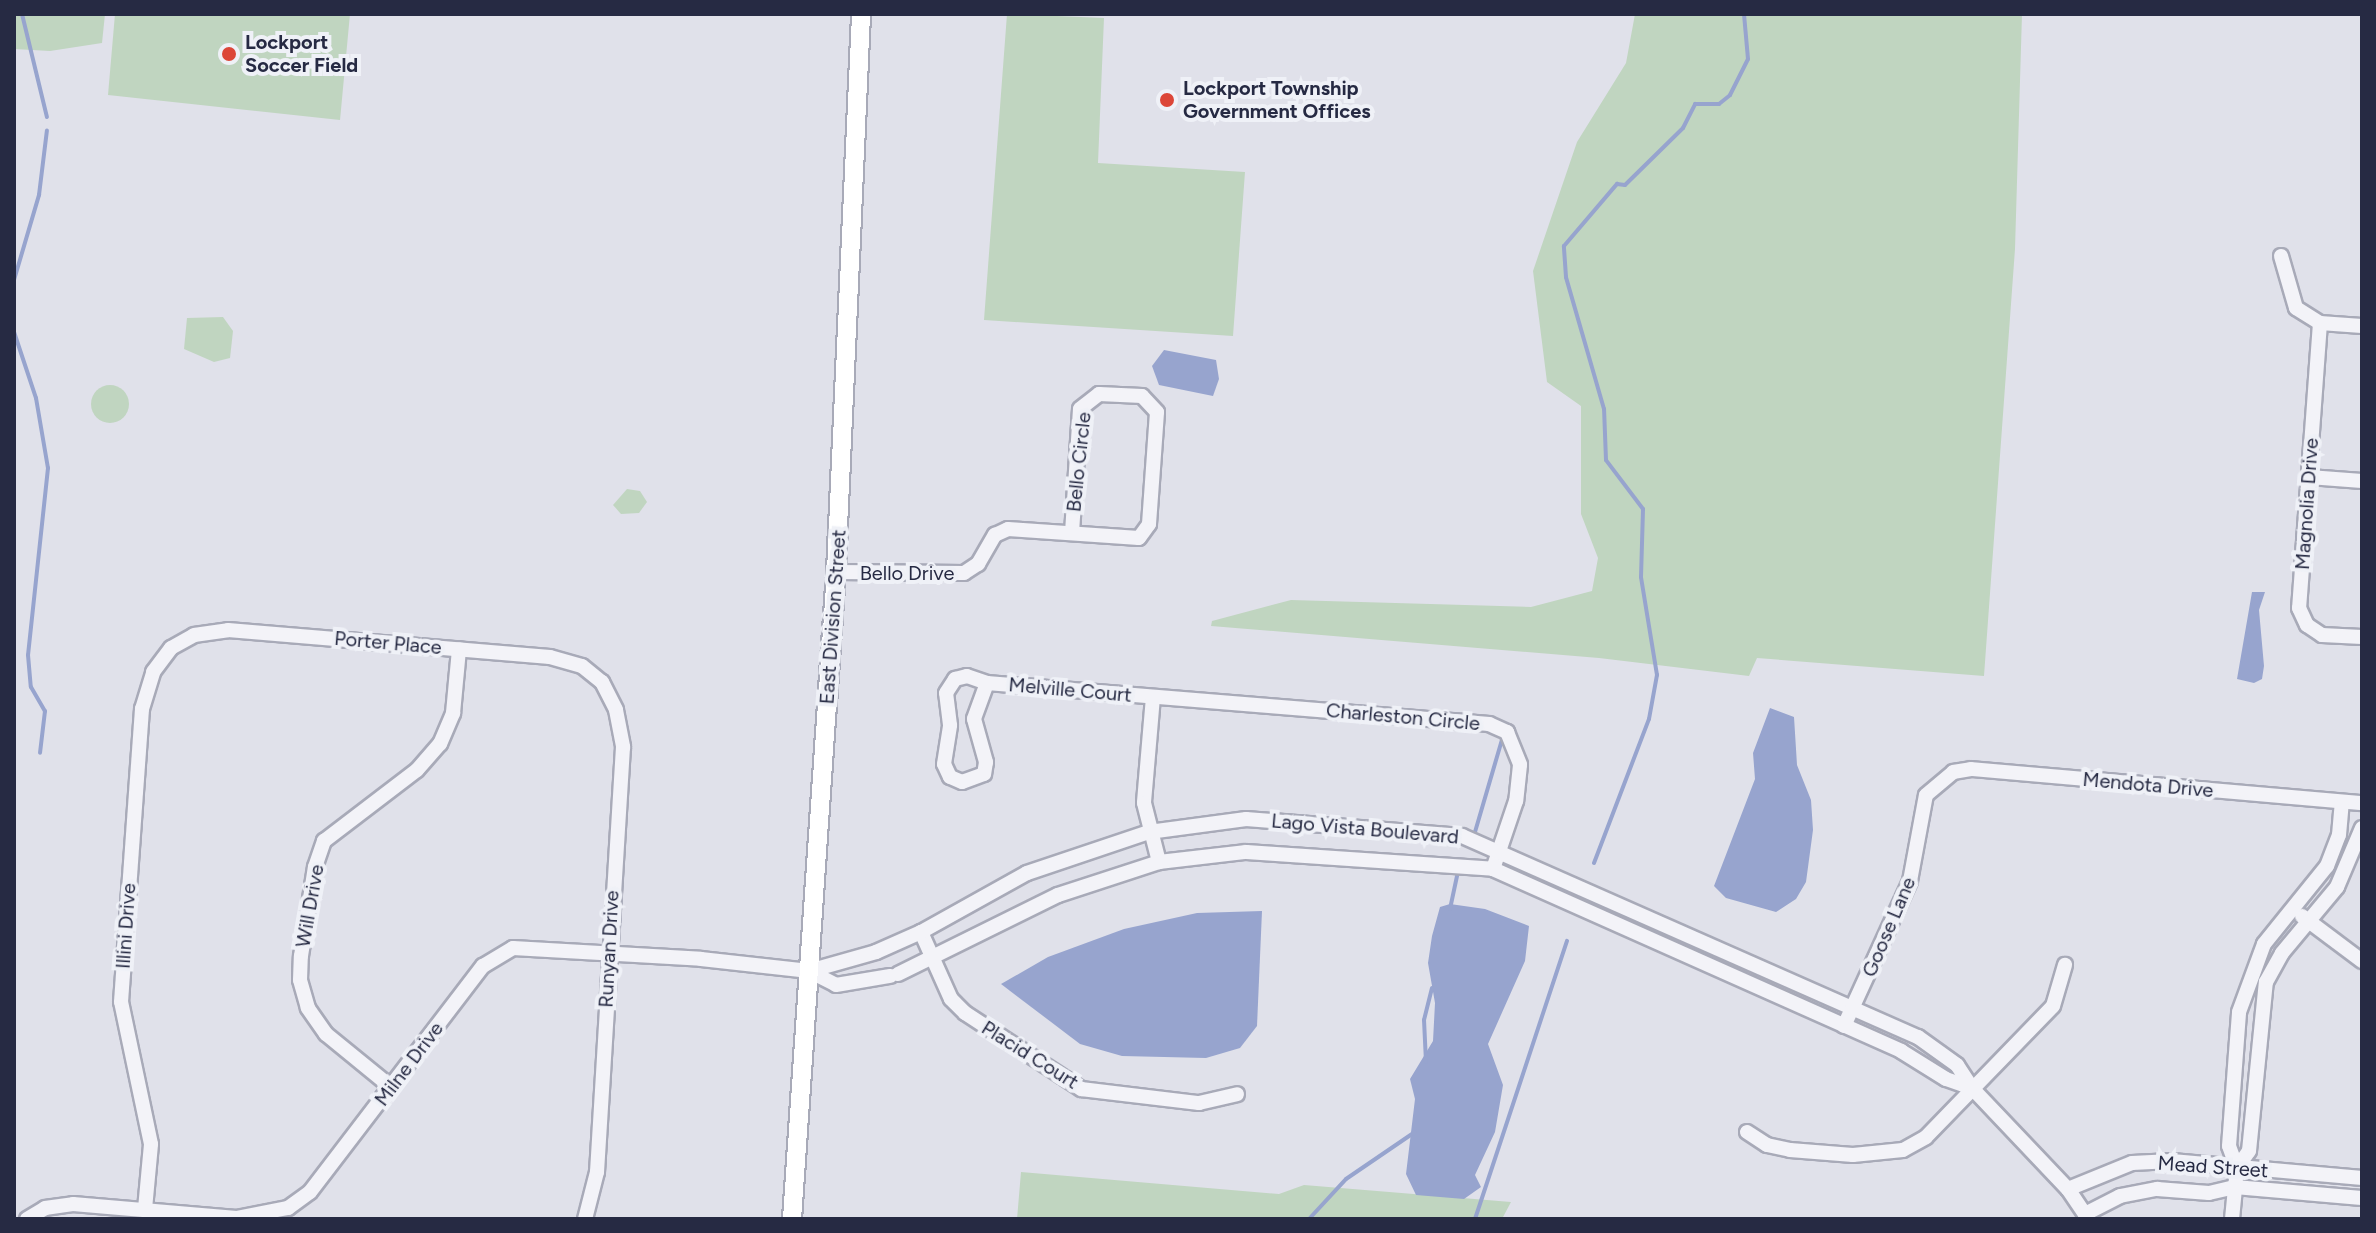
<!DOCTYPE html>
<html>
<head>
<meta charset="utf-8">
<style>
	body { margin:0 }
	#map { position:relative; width:2376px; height:1233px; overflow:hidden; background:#e0e1ea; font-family:Figtree,sans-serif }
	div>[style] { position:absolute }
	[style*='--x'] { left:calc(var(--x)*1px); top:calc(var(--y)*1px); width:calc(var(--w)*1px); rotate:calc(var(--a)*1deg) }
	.green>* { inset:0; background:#c0d5c0 }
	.round { border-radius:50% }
	.water>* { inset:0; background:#97a4ce }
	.stream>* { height:4px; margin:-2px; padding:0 2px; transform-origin:2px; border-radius:2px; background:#97a4ce }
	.roads { filter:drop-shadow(2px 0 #a8aab8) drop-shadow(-2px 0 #a8aab8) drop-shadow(0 2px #a8aab8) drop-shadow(0 -2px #a8aab8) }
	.street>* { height:14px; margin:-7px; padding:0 7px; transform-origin:7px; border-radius:7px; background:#f3f3f8 }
	.secondary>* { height:18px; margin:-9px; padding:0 9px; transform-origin:9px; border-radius:9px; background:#fff }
	.dots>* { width:22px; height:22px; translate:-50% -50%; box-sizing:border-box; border:4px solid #eff1f7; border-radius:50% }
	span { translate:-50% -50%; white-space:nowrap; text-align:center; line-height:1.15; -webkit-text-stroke:8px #eff1f7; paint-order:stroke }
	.poi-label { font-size:20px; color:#262a43; font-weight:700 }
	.left { translate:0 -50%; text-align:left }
	.street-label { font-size:20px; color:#262a43 }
	.frame { position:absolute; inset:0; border:16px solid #262a43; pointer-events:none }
</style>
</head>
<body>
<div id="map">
	<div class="green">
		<i style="clip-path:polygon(14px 14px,105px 14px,102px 43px,50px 51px,14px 49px)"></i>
		<i style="clip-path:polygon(115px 14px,350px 14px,340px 120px,108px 95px)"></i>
		<i style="clip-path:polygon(1007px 14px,1104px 18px,1098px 163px,1245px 172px,1233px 336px,984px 320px)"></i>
		<i style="clip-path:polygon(1635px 14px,2022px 14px,2015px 249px,1984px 676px,1757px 658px,1749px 676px,1599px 658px,1211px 626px,1212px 621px,1291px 600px,1531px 607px,1592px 591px,1598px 558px,1581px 514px,1581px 406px,1547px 382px,1533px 271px,1577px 142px,1626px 63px)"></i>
		<i style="clip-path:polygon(223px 317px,233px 331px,230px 358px,214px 362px,184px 349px,187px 318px)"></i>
		<i class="round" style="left:91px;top:385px;width:38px;height:38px"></i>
		<i style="clip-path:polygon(627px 489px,640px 491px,647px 502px,639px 513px,621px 514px,613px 505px)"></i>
		<i style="clip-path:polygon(1021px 1172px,1279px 1194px,1304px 1185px,1511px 1202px,1502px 1219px,1017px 1219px)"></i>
	</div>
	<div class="water">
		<i style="clip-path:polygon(1164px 350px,1216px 360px,1219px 379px,1213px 396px,1159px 385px,1152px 366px)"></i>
		<i style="clip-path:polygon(2252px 592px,2265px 592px,2259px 610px,2264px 666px,2262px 679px,2254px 683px,2237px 679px)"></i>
		<i style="clip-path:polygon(1770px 708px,1794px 717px,1797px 765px,1811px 800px,1813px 830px,1806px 882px,1796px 899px,1776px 912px,1726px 898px,1714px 886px,1755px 779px,1753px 753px)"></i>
		<i style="clip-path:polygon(1450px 904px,1485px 909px,1529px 926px,1525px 961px,1488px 1044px,1503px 1085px,1495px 1132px,1475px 1175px,1481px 1187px,1464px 1199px,1416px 1195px,1406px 1174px,1415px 1099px,1410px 1079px,1433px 1041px,1435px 1003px,1428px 963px,1432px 936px,1440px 907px)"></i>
		<i style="clip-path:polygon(1262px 911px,1257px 1026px,1240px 1048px,1206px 1058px,1122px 1056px,1080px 1044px,1001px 984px,1048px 957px,1124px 929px,1197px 913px)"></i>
	</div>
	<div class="stream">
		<i style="--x:22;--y:14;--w:106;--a:76.4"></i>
		<i style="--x:14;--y:280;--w:89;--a:-73.6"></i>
		<i style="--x:39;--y:195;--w:65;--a:-83"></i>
		<i style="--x:14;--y:332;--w:70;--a:71.6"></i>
		<i style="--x:36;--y:398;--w:71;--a:80.3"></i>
		<i style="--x:48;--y:468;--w:188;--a:96.1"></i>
		<i style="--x:28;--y:655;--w:32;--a:85"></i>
		<i style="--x:31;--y:687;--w:28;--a:60"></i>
		<i style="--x:45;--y:711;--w:42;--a:96.8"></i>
		<i style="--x:1475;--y:832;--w:100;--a:-73.7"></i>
		<i style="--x:1594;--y:863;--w:154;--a:-69.1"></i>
		<i style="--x:1649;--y:719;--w:45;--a:-79.7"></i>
		<i style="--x:1657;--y:675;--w:99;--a:-99.3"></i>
		<i style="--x:1641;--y:577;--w:68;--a:-88.3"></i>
		<i style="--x:1643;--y:509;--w:61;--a:-127.1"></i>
		<i style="--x:1606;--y:460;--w:51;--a:-92.2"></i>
		<i style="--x:1604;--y:409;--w:137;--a:-106.1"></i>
		<i style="--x:1566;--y:277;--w:31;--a:-94"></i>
		<i style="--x:1564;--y:246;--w:82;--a:-49.5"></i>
		<i style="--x:1617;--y:184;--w:8;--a:7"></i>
		<i style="--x:1625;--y:185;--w:81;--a:-44.5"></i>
		<i style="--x:1683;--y:128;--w:27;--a:-63"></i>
		<i style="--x:1695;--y:104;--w:24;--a:0"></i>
		<i style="--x:1719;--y:104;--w:14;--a:-39"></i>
		<i style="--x:1730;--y:95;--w:40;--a:-63.4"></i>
		<i style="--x:1748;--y:59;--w:45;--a:-95.1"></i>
		<i style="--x:1450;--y:909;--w:34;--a:-78"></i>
		<i style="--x:1426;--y:1062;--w:42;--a:-92.7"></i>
		<i style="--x:1424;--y:1020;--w:33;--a:-76"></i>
		<i style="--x:1309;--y:1219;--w:54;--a:-47.2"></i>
		<i style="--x:1346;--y:1179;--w:83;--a:-34.3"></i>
		<i style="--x:1475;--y:1219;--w:293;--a:-71.7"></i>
	</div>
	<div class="roads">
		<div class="street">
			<i style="--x:2281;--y:256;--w:54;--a:73.9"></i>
			<i style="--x:2296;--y:308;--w:28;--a:32"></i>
			<i style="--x:2320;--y:323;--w:42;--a:4.1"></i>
			<i style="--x:2320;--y:323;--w:286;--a:94.2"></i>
			<i style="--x:2299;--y:608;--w:19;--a:65"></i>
			<i style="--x:2307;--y:625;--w:18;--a:34"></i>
			<i style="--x:2322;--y:635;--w:40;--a:2.9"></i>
			<i style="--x:2309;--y:477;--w:53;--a:4.3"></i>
			<i style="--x:836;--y:572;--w:128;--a:0.4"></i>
			<i style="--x:964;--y:573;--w:17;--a:-33"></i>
			<i style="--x:978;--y:564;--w:34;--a:-60"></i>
			<i style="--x:995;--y:535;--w:14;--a:-25"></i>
			<i style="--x:1008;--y:529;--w:131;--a:3.9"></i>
			<i style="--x:1139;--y:538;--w:17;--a:-54"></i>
			<i style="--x:1149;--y:524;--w:112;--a:-85.9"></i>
			<i style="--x:1157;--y:412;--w:22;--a:-133"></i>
			<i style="--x:1142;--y:396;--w:43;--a:-177.3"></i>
			<i style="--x:1099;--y:394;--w:24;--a:142"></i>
			<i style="--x:1080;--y:409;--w:124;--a:93.7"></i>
			<i style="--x:987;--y:683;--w:38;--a:110"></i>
			<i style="--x:974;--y:719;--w:45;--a:74.4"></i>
			<i style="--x:986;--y:762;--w:12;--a:99"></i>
			<i style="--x:984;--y:774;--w:23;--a:160"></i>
			<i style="--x:962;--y:782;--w:13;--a:-157"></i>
			<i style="--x:950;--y:777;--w:14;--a:-115"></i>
			<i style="--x:944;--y:764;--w:39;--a:-81"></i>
			<i style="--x:950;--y:725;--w:32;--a:-97"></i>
			<i style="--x:946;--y:693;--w:17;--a:-57"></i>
			<i style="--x:955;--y:679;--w:12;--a:-14"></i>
			<i style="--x:967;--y:676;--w:21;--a:19"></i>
			<i style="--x:987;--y:683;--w:504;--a:4.67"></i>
			<i style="--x:1489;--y:724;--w:20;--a:24"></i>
			<i style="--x:1507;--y:732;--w:35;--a:68"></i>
			<i style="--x:1520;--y:765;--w:36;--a:96"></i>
			<i style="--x:1516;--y:801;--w:72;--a:108.7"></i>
			<i style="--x:1153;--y:697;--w:106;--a:94.9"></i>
			<i style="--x:1144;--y:803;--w:61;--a:75.7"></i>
			<i style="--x:2302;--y:916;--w:75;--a:36.9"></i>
			<i style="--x:921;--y:932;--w:73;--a:65.9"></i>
			<i style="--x:951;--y:999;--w:20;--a:45"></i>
			<i style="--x:965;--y:1013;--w:139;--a:33.2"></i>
			<i style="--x:1081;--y:1089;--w:119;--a:6.8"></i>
			<i style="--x:1199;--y:1103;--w:39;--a:-13"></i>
			<i style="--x:809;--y:971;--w:70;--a:-15.8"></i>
			<i style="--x:876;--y:952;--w:49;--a:-24"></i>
			<i style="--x:921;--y:932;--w:121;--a:-29.1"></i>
			<i style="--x:1027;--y:873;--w:129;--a:-18.6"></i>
			<i style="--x:1149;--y:832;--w:98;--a:-7.6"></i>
			<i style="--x:1246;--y:819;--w:217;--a:4.5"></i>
			<i style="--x:1462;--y:836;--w:498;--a:23.8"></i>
			<i style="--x:1918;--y:1037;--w:48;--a:35.7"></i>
			<i style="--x:1957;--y:1065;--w:27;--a:57"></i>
			<i style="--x:1972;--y:1088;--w:139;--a:46.5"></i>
			<i style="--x:2068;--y:1189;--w:36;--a:56"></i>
			<i style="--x:898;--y:974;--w:178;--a:-26.3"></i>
			<i style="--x:1058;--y:895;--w:106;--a:-18.1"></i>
			<i style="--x:1159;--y:862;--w:88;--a:-6.6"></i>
			<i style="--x:1246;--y:852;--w:248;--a:3.9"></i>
			<i style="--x:1493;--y:869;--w:447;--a:24"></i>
			<i style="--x:1901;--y:1051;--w:53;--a:31.9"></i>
			<i style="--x:1946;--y:1079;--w:28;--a:19"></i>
			<i style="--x:1844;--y:1026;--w:159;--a:-65.5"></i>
			<i style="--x:1910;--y:881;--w:87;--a:-79.5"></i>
			<i style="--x:1926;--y:795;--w:35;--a:-40"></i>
			<i style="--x:1953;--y:772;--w:18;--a:-9"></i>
			<i style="--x:1971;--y:769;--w:392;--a:5"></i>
			<i style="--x:391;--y:1087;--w:84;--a:-140.8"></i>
			<i style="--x:326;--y:1034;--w:32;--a:-125"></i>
			<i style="--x:308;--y:1008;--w:29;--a:-106"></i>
			<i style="--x:300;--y:980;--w:24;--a:-88"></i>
			<i style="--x:301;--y:956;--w:90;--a:-81.1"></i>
			<i style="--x:315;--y:867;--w:28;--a:-71"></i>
			<i style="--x:324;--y:841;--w:117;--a:-37.4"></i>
			<i style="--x:417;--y:770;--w:35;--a:-49"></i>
			<i style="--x:440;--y:744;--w:34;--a:-67"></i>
			<i style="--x:453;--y:713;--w:64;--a:-84.6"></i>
			<i style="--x:1747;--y:1132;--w:24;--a:33"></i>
			<i style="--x:1767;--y:1145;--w:24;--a:12"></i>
			<i style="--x:1790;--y:1150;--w:63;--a:4.5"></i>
			<i style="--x:1853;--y:1155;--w:50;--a:-5.7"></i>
			<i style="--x:1903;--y:1150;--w:26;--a:-29"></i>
			<i style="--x:1926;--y:1137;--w:182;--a:-45.9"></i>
			<i style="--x:2053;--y:1006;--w:43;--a:-73.7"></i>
			<i style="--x:2237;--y:1168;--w:21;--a:-55"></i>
			<i style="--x:2249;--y:1151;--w:170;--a:-84.3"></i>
			<i style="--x:2266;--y:982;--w:33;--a:-61"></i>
			<i style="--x:2282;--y:953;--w:86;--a:-50.2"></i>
			<i style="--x:2337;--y:887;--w:64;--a:-67"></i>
			<i style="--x:2068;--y:1189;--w:69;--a:-22.1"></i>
			<i style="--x:2132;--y:1163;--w:40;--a:-2.9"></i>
			<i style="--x:2172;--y:1161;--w:191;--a:5.1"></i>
			<i style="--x:145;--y:1209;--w:65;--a:-84.7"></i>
			<i style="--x:151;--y:1144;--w:145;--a:-101.9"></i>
			<i style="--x:121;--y:1002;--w:294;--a:-85.9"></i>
			<i style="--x:142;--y:709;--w:39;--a:-73"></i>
			<i style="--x:153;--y:672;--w:30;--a:-53"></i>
			<i style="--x:171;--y:648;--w:26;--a:-29"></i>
			<i style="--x:194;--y:635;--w:34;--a:-8"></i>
			<i style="--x:228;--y:630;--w:323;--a:4.8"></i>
			<i style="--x:550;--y:657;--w:33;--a:16"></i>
			<i style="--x:582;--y:666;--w:26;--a:39"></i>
			<i style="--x:602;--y:682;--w:31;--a:63"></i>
			<i style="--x:616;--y:710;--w:38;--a:79"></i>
			<i style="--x:623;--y:747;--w:426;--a:93.5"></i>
			<i style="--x:597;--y:1172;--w:49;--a:104.3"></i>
			<i style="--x:2085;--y:1214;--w:39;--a:-27"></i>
			<i style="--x:2120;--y:1196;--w:38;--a:-11"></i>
			<i style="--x:2157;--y:1189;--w:52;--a:4.4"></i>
			<i style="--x:2209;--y:1193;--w:27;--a:-13"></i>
			<i style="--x:2235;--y:1187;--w:127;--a:5"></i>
			<i style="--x:27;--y:1219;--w:21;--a:-31"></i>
			<i style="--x:45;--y:1208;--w:28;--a:-8"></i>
			<i style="--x:73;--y:1204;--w:164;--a:4.9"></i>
			<i style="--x:236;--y:1218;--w:53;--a:-10.9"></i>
			<i style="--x:288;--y:1208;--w:27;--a:-36"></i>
			<i style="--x:310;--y:1192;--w:285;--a:-52.6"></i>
			<i style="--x:483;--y:966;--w:35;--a:-31"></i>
			<i style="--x:513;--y:948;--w:188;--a:3.3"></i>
			<i style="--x:701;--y:959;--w:109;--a:6.3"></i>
			<i style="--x:809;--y:971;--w:30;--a:27"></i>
			<i style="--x:836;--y:985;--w:55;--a:-9.5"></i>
			<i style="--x:2232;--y:1219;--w:51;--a:-84.4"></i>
			<i style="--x:2237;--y:1168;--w:23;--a:-110"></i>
			<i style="--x:2229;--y:1146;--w:134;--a:-85.7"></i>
			<i style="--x:2239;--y:1012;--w:72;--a:-69.8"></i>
			<i style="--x:2264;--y:944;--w:100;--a:-51.1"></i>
			<i style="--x:2327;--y:866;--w:33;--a:-69"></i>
			<i style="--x:2339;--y:835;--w:33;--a:-85"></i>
		</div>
		<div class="secondary">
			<i style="--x:792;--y:1219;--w:648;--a:-86.11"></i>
			<i style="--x:836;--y:572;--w:559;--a:-87.43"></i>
		</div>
	</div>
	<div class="dots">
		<i style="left:229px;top:54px;background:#dc4638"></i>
		<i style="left:1167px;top:100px;background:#dc4638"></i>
	</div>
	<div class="poi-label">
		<span class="left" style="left:245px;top:54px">Lockport<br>Soccer Field</span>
		<span class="left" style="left:1183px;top:100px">Lockport Township<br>Government Offices</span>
	</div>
	<div class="street-label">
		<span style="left:1079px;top:462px;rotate:-84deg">Bello Circle</span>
		<span style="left:2307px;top:504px;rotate:-86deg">Magnolia Drive</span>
		<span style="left:907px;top:573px">Bello Drive</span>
		<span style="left:833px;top:617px;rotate:-86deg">East Division Street</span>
		<span style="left:388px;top:643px;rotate:5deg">Porter Place</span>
		<span style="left:1070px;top:690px;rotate:5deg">Melville Court</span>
		<span style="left:1403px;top:717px;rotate:5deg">Charleston Circle</span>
		<span style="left:2148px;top:785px;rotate:5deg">Mendota Drive</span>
		<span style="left:1365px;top:829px;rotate:5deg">Lago Vista Boulevard</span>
		<span style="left:310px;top:906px;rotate:-80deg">Will Drive</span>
		<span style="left:126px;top:926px;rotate:-86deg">Illini Drive</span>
		<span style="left:1889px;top:927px;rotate:-67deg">Goose Lane</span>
		<span style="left:609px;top:949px;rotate:-87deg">Runyan Drive</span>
		<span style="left:1030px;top:1055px;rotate:32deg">Placid Court</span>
		<span style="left:409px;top:1064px;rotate:-53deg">Milne Drive</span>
		<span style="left:2213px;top:1167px;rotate:4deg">Mead Street</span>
	</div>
	<div class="frame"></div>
</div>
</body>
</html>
